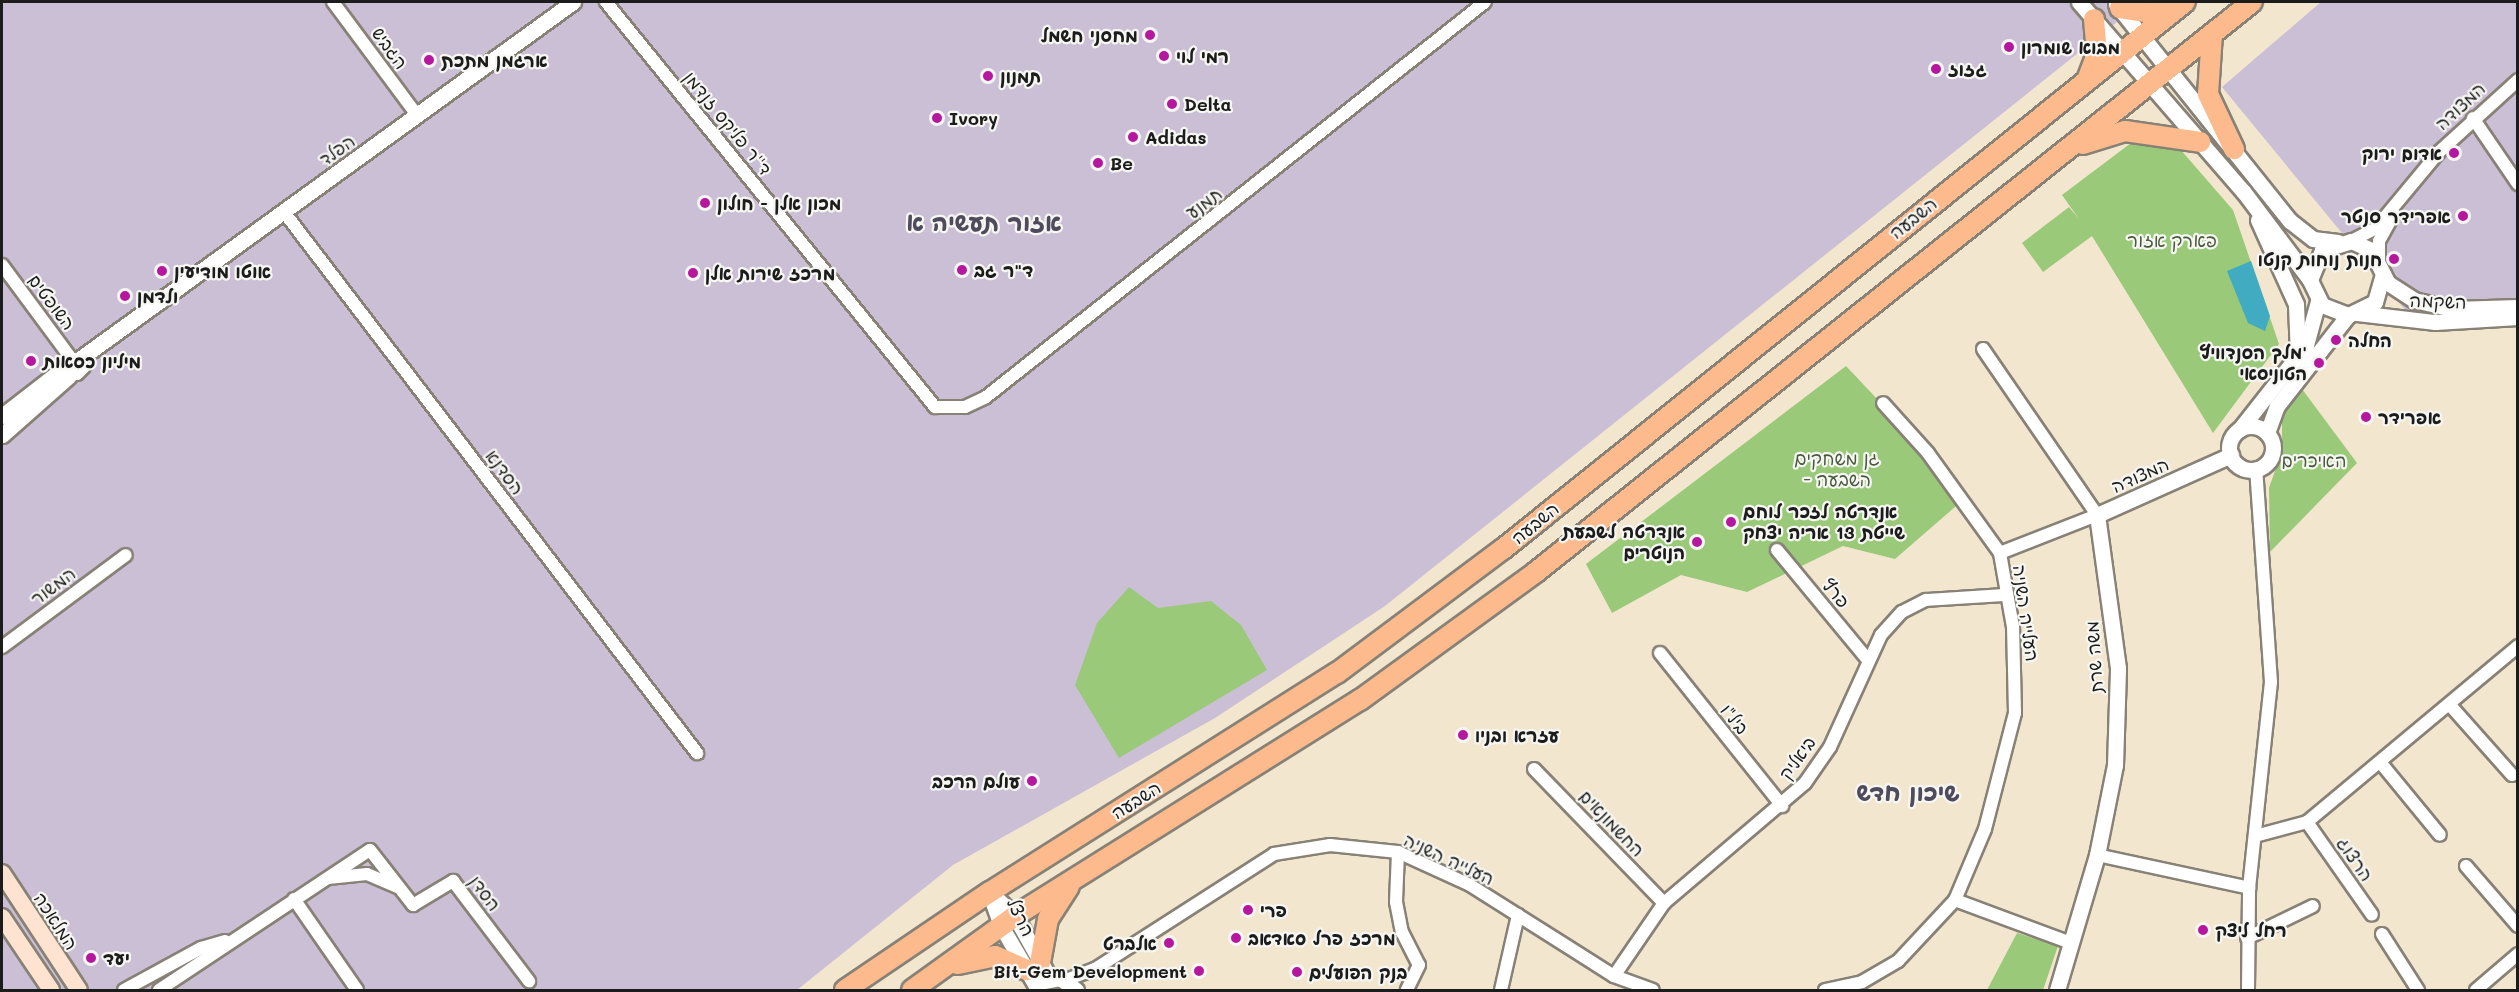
<!DOCTYPE html>
<html>
<head>
<meta charset="utf-8">
<style>
	body { margin:0 }
	#map { position:relative; width:2519px; height:992px; overflow:hidden; background:#f2e6cf; font-family:Mali,"Playpen Sans Hebrew",sans-serif }
	div>[style] { position:absolute }
	[style*='--x'] { left:calc(var(--x)*1px); top:calc(var(--y)*1px); width:calc(var(--w)*1px); rotate:calc(var(--a)*1deg) }
	.industrial>* { inset:0; background:#cbbfd6 }
	.green>* { inset:0; background:#99c979 }
	.water>* { inset:0; background:#41abc1 }
	.roads { filter:drop-shadow(2px 0 #878176) drop-shadow(-2px 0 #878176) drop-shadow(0 2px #878176) drop-shadow(0 -2px #878176) }
	.minor>* { height:12px; margin:-6px; padding:0 6px; transform-origin:6px; border-radius:6px; background:#fff }
	.tertiary>* { height:15px; margin:-7.5px; padding:0 7.5px; transform-origin:7.5px; border-radius:7.5px; background:#fff }
	.tertiary>.ring { margin:-7.5px; padding:0; box-sizing:content-box; background:none; border:15px solid #fff; border-radius:50% }
	.secondary>* { height:16px; margin:-8px; padding:0 8px; transform-origin:8px; border-radius:8px; background:#fee3d1 }
	.trunk>* { height:20px; margin:-10px; padding:0 10px; transform-origin:10px; border-radius:10px; background:#fcba8d }
	.dots>* { width:16px; height:16px; translate:-50% -50%; box-sizing:border-box; border:3px solid #f6f6f2; border-radius:50% }
	span { translate:-50% -50%; white-space:nowrap; text-align:center; line-height:1.15; -webkit-text-stroke:4.5px #f6f6f2; paint-order:stroke }
	.poi-label { font-size:18px; color:#1c1c1c; font-weight:700 }
	.right { translate:-100% -50%; text-align:right }
	.left { translate:0 -50%; text-align:left }
	.street-label { font-size:18px; color:#1c1c1c }
	.park-label { font-size:18px; color:#48593d }
	.district-label { font-size:24px; color:#4f4b5c; font-weight:700 }
	.frame { position:absolute; inset:0; border:3px solid #1c1c1c; pointer-events:none }
</style>
</head>
<body>
<div id="map">
	<div class="industrial">
		<i style="clip-path:polygon(2px 2px,2142px 2px,1385px 606px,1215px 718px,953px 865px,797px 990px,2px 990px)"></i>
		<i style="clip-path:polygon(2321px 2px,2517px 2px,2517px 311px,2415px 322px,2222px 87px)"></i>
	</div>
	<div class="green">
		<i style="clip-path:polygon(2135px 140px,2180px 149px,2233px 210px,2279px 344px,2213px 433px,2092px 236px,2043px 272px,2022px 243px,2069px 207px,2079px 219px,2062px 195px)"></i>
		<i style="clip-path:polygon(1846px 366px,1928px 453px,1963px 500px,1895px 559px,1843px 546px,1747px 592px,1681px 575px,1612px 613px,1586px 564px)"></i>
		<i style="clip-path:polygon(2302px 389px,2357px 463px,2270px 552px,2269px 488px,2282px 451px,2282px 416px)"></i>
		<i style="clip-path:polygon(1129px 587px,1158px 608px,1211px 601px,1241px 625px,1267px 670px,1119px 758px,1075px 685px,1097px 623px)"></i>
		<i style="clip-path:polygon(2017px 933px,2058px 946px,2043px 990px,1987px 990px)"></i>
	</div>
	<div class="water">
		<i style="clip-path:polygon(2251px 261px,2270px 316px,2265px 331px,2248px 323px,2227px 271px)"></i>
	</div>
	<div class="roads">
		<div class="minor">
			<i style="--x:333;--y:2;--w:141;--a:53.4"></i>
			<i style="--x:606;--y:2;--w:522;--a:50.91"></i>
			<i style="--x:935;--y:407;--w:30;--a:0"></i>
			<i style="--x:965;--y:407;--w:23;--a:-25"></i>
			<i style="--x:986;--y:397;--w:636;--a:-38.36"></i>
			<i style="--x:2473;--y:118;--w:80;--a:55.7"></i>
			<i style="--x:284;--y:212;--w:681;--a:52.64"></i>
			<i style="--x:2351;--y:241;--w:27;--a:-27"></i>
			<i style="--x:2375;--y:229;--w:100;--a:-50.3"></i>
			<i style="--x:2439;--y:152;--w:107;--a:-42.3"></i>
			<i style="--x:2379;--y:261;--w:20;--a:-90"></i>
			<i style="--x:2379;--y:241;--w:31;--a:-61"></i>
			<i style="--x:2;--y:265;--w:119;--a:53.5"></i>
			<i style="--x:1983;--y:349;--w:201;--a:55.5"></i>
			<i style="--x:2097;--y:515;--w:104;--a:158.6"></i>
			<i style="--x:1777;--y:550;--w:143;--a:50.4"></i>
			<i style="--x:2;--y:647;--w:154;--a:-36.6"></i>
			<i style="--x:1660;--y:653;--w:196;--a:51.4"></i>
			<i style="--x:2449;--y:704;--w:95;--a:48.4"></i>
			<i style="--x:2380;--y:762;--w:94;--a:50.6"></i>
			<i style="--x:1534;--y:769;--w:187;--a:45.9"></i>
			<i style="--x:2307;--y:822;--w:113;--a:55"></i>
			<i style="--x:2255;--y:836;--w:54;--a:-15.1"></i>
			<i style="--x:2307;--y:822;--w:275;--a:-39.8"></i>
			<i style="--x:1398;--y:852;--w:50;--a:92.3"></i>
			<i style="--x:1396;--y:902;--w:31;--a:79"></i>
			<i style="--x:1402;--y:932;--w:37;--a:63"></i>
			<i style="--x:1419;--y:965;--w:28;--a:116"></i>
			<i style="--x:2097;--y:855;--w:156;--a:12.2"></i>
			<i style="--x:2466;--y:866;--w:79;--a:49.1"></i>
			<i style="--x:328;--y:878;--w:39;--a:-6"></i>
			<i style="--x:367;--y:874;--w:33;--a:23"></i>
			<i style="--x:294;--y:899;--w:111;--a:55.3"></i>
			<i style="--x:1955;--y:900;--w:124;--a:20.3"></i>
			<i style="--x:2382;--y:934;--w:67;--a:57.3"></i>
			<i style="--x:2247;--y:938;--w:73;--a:-25.9"></i>
			<i style="--x:1614;--y:976;--w:88;--a:-55.6"></i>
			<i style="--x:1664;--y:903;--w:185;--a:-40.4"></i>
			<i style="--x:1805;--y:783;--w:44;--a:-55.2"></i>
			<i style="--x:1830;--y:747;--w:123;--a:-65.5"></i>
			<i style="--x:1881;--y:635;--w:31;--a:-48"></i>
			<i style="--x:1902;--y:612;--w:27;--a:-27"></i>
			<i style="--x:1926;--y:600;--w:80;--a:-3.6"></i>
			<i style="--x:1066;--y:980;--w:31;--a:-21"></i>
			<i style="--x:1095;--y:969;--w:213;--a:-32.7"></i>
			<i style="--x:1274;--y:854;--w:57;--a:-9.1"></i>
			<i style="--x:1330;--y:845;--w:68;--a:5.9"></i>
			<i style="--x:1398;--y:852;--w:79;--a:24.6"></i>
			<i style="--x:1470;--y:885;--w:170;--a:32.3"></i>
			<i style="--x:1614;--y:976;--w:41;--a:19.7"></i>
			<i style="--x:124;--y:990;--w:88;--a:-28.6"></i>
			<i style="--x:201;--y:948;--w:25;--a:-16"></i>
			<i style="--x:159;--y:990;--w:253;--a:-33.6"></i>
			<i style="--x:370;--y:850;--w:70;--a:52"></i>
			<i style="--x:413;--y:905;--w:47;--a:-31"></i>
			<i style="--x:453;--y:881;--w:126;--a:52.8"></i>
			<i style="--x:1501;--y:990;--w:77;--a:-77.2"></i>
			<i style="--x:1825;--y:990;--w:38;--a:-12"></i>
			<i style="--x:1862;--y:982;--w:42;--a:-30.3"></i>
			<i style="--x:1898;--y:961;--w:83;--a:-46.9"></i>
			<i style="--x:1955;--y:900;--w:77;--a:-67.1"></i>
			<i style="--x:1985;--y:829;--w:120;--a:-75.5"></i>
			<i style="--x:2015;--y:713;--w:86;--a:-91.3"></i>
			<i style="--x:2013;--y:627;--w:75;--a:-100"></i>
			<i style="--x:2000;--y:553;--w:123;--a:-125.8"></i>
			<i style="--x:1928;--y:453;--w:67;--a:-132"></i>
			<i style="--x:2248;--y:990;--w:102;--a:-89.4"></i>
			<i style="--x:2249;--y:888;--w:207;--a:-83.9"></i>
			<i style="--x:2271;--y:682;--w:214;--a:-94"></i>
			<i style="--x:2476;--y:990;--w:55;--a:-40.6"></i>
		</div>
		<div class="tertiary">
			<i style="--x:2079;--y:2;--w:250;--a:49.1"></i>
			<i style="--x:2243;--y:191;--w:111;--a:53"></i>
			<i style="--x:2116;--y:4;--w:278;--a:51.3"></i>
			<i style="--x:2290;--y:221;--w:29;--a:38"></i>
			<i style="--x:2313;--y:239;--w:25;--a:7"></i>
			<i style="--x:2258;--y:220;--w:92;--a:65.7"></i>
			<i style="--x:2296;--y:304;--w:52;--a:87.8"></i>
			<i style="--x:2383;--y:274;--w:29;--a:106"></i>
			<i style="--x:2375;--y:302;--w:30;--a:154"></i>
			<i style="--x:2348;--y:315;--w:28;--a:-159"></i>
			<i style="--x:2322;--y:305;--w:28;--a:-116"></i>
			<i style="--x:2310;--y:280;--w:32;--a:-68"></i>
			<i style="--x:2322;--y:250;--w:30;--a:-17"></i>
			<i style="--x:2351;--y:241;--w:22;--a:24"></i>
			<i style="--x:2371;--y:250;--w:37;--a:63"></i>
			<i style="--x:2388;--y:283;--w:31;--a:33"></i>
			<i style="--x:2414;--y:300;--w:40;--a:13"></i>
			<i style="--x:2453;--y:309;--w:65;--a:-1.8"></i>
			<i style="--x:2357;--y:313;--w:79;--a:6.6"></i>
			<i style="--x:2435;--y:322;--w:83;--a:-3.4"></i>
			<i style="--x:78;--y:360;--w:611;--a:-35.88"></i>
			<i style="--x:2;--y:416;--w:91;--a:-37.9"></i>
			<i style="--x:74;--y:360;--w:10;--a:37"></i>
			<i style="--x:82;--y:366;--w:8;--a:135"></i>
			<i style="--x:76;--y:372;--w:9;--a:-131"></i>
			<i class="ring" style="left:2229px;top:426px;width:29px;height:29px"></i>
			<i style="--x:2240;--y:429;--w:107;--a:-51.8"></i>
			<i style="--x:2306;--y:345;--w:46;--a:-74.7"></i>
			<i style="--x:2267;--y:433;--w:29;--a:-70"></i>
			<i style="--x:2277;--y:406;--w:115;--a:-52"></i>
			<i style="--x:2;--y:435;--w:89;--a:-41.4"></i>
			<i style="--x:990;--y:892;--w:35;--a:44"></i>
			<i style="--x:1015;--y:916;--w:70;--a:60.9"></i>
			<i style="--x:990;--y:895;--w:33;--a:70"></i>
			<i style="--x:1001;--y:926;--w:69;--a:59.7"></i>
			<i style="--x:1040;--y:982;--w:20;--a:-11"></i>
			<i style="--x:1060;--y:978;--w:20;--a:37"></i>
			<i style="--x:2057;--y:990;--w:141;--a:-73.5"></i>
			<i style="--x:2097;--y:855;--w:92;--a:-78.7"></i>
			<i style="--x:2115;--y:765;--w:97;--a:-88.2"></i>
			<i style="--x:2118;--y:668;--w:154;--a:-97.8"></i>
			<i style="--x:2097;--y:515;--w:147;--a:-24.1"></i>
		</div>
		<div class="secondary">
			<i style="--x:2;--y:873;--w:140;--a:56.7"></i>
			<i style="--x:2;--y:917;--w:88;--a:56.1"></i>
		</div>
		<div class="trunk">
			<i style="--x:2120;--y:8;--w:32;--a:9"></i>
			<i style="--x:2152;--y:13;--w:24;--a:-22"></i>
			<i style="--x:2212;--y:34;--w:60;--a:93.8"></i>
			<i style="--x:2208;--y:94;--w:61;--a:64.7"></i>
			<i style="--x:2087;--y:80;--w:28;--a:-69"></i>
			<i style="--x:2097;--y:54;--w:35;--a:-95"></i>
			<i style="--x:2083;--y:144;--w:44;--a:-17.2"></i>
			<i style="--x:2125;--y:131;--w:76;--a:8.3"></i>
			<i style="--x:1040;--y:963;--w:45;--a:-79.7"></i>
			<i style="--x:1048;--y:919;--w:38;--a:-57"></i>
			<i style="--x:958;--y:964;--w:38;--a:-12"></i>
			<i style="--x:995;--y:956;--w:35;--a:24"></i>
			<i style="--x:845;--y:990;--w:175;--a:-34.1"></i>
			<i style="--x:990;--y:892;--w:410;--a:-32.3"></i>
			<i style="--x:1337;--y:673;--w:207;--a:-36.8"></i>
			<i style="--x:1503;--y:549;--w:874;--a:-38.73"></i>
			<i style="--x:912;--y:990;--w:127;--a:-35.7"></i>
			<i style="--x:1015;--y:916;--w:407;--a:-32.1"></i>
			<i style="--x:1360;--y:700;--w:218;--a:-36"></i>
			<i style="--x:1536;--y:572;--w:915;--a:-38.52"></i>
		</div>
	</div>
	<div class="dots">
		<i style="left:1150px;top:35px;background:#b5179e"></i>
		<i style="left:2009px;top:47px;background:#b5179e"></i>
		<i style="left:1164px;top:56px;background:#b5179e"></i>
		<i style="left:429px;top:60px;background:#b5179e"></i>
		<i style="left:1936px;top:69px;background:#b5179e"></i>
		<i style="left:988px;top:76px;background:#b5179e"></i>
		<i style="left:1172px;top:104px;background:#b5179e"></i>
		<i style="left:937px;top:118px;background:#b5179e"></i>
		<i style="left:1133px;top:137px;background:#b5179e"></i>
		<i style="left:2454px;top:153px;background:#b5179e"></i>
		<i style="left:1098px;top:163px;background:#b5179e"></i>
		<i style="left:705px;top:203px;background:#b5179e"></i>
		<i style="left:2463px;top:216px;background:#b5179e"></i>
		<i style="left:2394px;top:259px;background:#b5179e"></i>
		<i style="left:962px;top:270px;background:#b5179e"></i>
		<i style="left:162px;top:271px;background:#b5179e"></i>
		<i style="left:693px;top:273px;background:#b5179e"></i>
		<i style="left:125px;top:296px;background:#b5179e"></i>
		<i style="left:2336px;top:340px;background:#b5179e"></i>
		<i style="left:31px;top:361px;background:#b5179e"></i>
		<i style="left:2319px;top:363px;background:#b5179e"></i>
		<i style="left:2366px;top:417px;background:#b5179e"></i>
		<i style="left:1731px;top:522px;background:#b5179e"></i>
		<i style="left:1697px;top:542px;background:#b5179e"></i>
		<i style="left:1463px;top:735px;background:#b5179e"></i>
		<i style="left:1032px;top:781px;background:#b5179e"></i>
		<i style="left:1248px;top:910px;background:#b5179e"></i>
		<i style="left:2203px;top:930px;background:#b5179e"></i>
		<i style="left:1236px;top:938px;background:#b5179e"></i>
		<i style="left:1169px;top:943px;background:#b5179e"></i>
		<i style="left:91px;top:958px;background:#b5179e"></i>
		<i style="left:1199px;top:971px;background:#b5179e"></i>
		<i style="left:1297px;top:972px;background:#b5179e"></i>
	</div>
	<div class="poi-label">
		<span class="right" style="left:1138px;top:35px">מחסני חשמל</span>
		<span class="left" style="left:2021px;top:47px">מבוא שומרון</span>
		<span class="left" style="left:1176px;top:56px">רמי לוי</span>
		<span class="left" style="left:441px;top:60px">ארגמן מתכת</span>
		<span class="left" style="left:1948px;top:69px">גזוז</span>
		<span class="left" style="left:1000px;top:76px">תמנון</span>
		<span class="left" style="left:1184px;top:104px">Delta</span>
		<span class="left" style="left:949px;top:118px">Ivory</span>
		<span class="left" style="left:1145px;top:137px">Adidas</span>
		<span class="right" style="left:2442px;top:153px">אדום ירוק</span>
		<span class="left" style="left:1110px;top:163px">Be</span>
		<span class="left" style="left:717px;top:203px">מכון אלן - חולון</span>
		<span class="right" style="left:2451px;top:216px">אפרידר סנטר</span>
		<span class="right" style="left:2382px;top:259px">חנות נוחות קנטו</span>
		<span class="left" style="left:974px;top:270px">ד"ר גב</span>
		<span class="left" style="left:174px;top:271px">אוטו מודיעין</span>
		<span class="left" style="left:705px;top:273px">מרכז שירות אלן</span>
		<span class="left" style="left:137px;top:296px">ולדמן</span>
		<span class="left" style="left:2348px;top:340px">החלה</span>
		<span class="right" style="left:2307px;top:363px">מלך הסנדוויץ'<br>הטוניסאי</span>
		<span class="left" style="left:43px;top:361px">מיליון כסאות</span>
		<span class="left" style="left:2378px;top:417px">אפרידר</span>
		<span class="left" style="left:1743px;top:522px">אנדרטה לזכר לוחם<br>שייטת 13 אריה יצחק</span>
		<span class="right" style="left:1685px;top:542px">אנדרטה לשבעת<br>הנוטרים</span>
		<span class="left" style="left:1475px;top:735px">עזרא ובניו</span>
		<span class="right" style="left:1020px;top:781px">עולם הרכב</span>
		<span class="left" style="left:1260px;top:910px">פרי</span>
		<span class="left" style="left:2215px;top:930px">רחל ליצק</span>
		<span class="left" style="left:1248px;top:938px">מרכז פרל סאדאב</span>
		<span class="right" style="left:1157px;top:943px">אלברט</span>
		<span class="left" style="left:103px;top:958px">יעד</span>
		<span class="right" style="left:1187px;top:971px">Bit-Gem Development</span>
		<span class="left" style="left:1309px;top:972px">בנק הפועלים</span>
	</div>
	<div class="street-label">
		<span style="left:390px;top:48px;rotate:54deg">הגביש</span>
		<span style="left:2460px;top:106px;rotate:-43deg">המצודה</span>
		<span style="left:728px;top:123px;rotate:51deg">ד''ר פליקס זנדמן</span>
		<span style="left:337px;top:150px;rotate:-36deg">הפלד</span>
		<span style="left:1204px;top:203px;rotate:-38deg">תמנע</span>
		<span style="left:1913px;top:218px;rotate:-39deg">השבעה</span>
		<span style="left:2438px;top:301px;rotate:2deg">השקמה</span>
		<span style="left:52px;top:302px;rotate:53deg">השופטים</span>
		<span style="left:505px;top:472px;rotate:53deg">הסדנא</span>
		<span style="left:2140px;top:475px;rotate:-24deg">המצודה</span>
		<span style="left:1535px;top:523px;rotate:-39deg">השבעה</span>
		<span style="left:53px;top:586px;rotate:-37deg">המשור</span>
		<span style="left:1836px;top:593px;rotate:50deg">פרץ</span>
		<span style="left:2026px;top:613px;rotate:82deg">העלייה השניה</span>
		<span style="left:2094px;top:657px;rotate:-94deg">משה שרת</span>
		<span style="left:1735px;top:719px;rotate:51deg">ביל"ו</span>
		<span style="left:1797px;top:758px;rotate:-54deg">ביאליק</span>
		<span style="left:1136px;top:800px;rotate:-32deg">השבעה</span>
		<span style="left:1612px;top:823px;rotate:46deg">החשמונאים</span>
		<span style="left:1449px;top:859px;rotate:25deg">העלייה השניה</span>
		<span style="left:2355px;top:859px;rotate:55deg">הרצוג</span>
		<span style="left:485px;top:893px;rotate:53deg">הסדן</span>
		<span style="left:1021px;top:917px;rotate:65deg">הרצל</span>
		<span style="left:56px;top:921px;rotate:57deg">המלאכה</span>
	</div>
	<div class="park-label">
		<span style="left:2172px;top:240px">פארק אזור</span>
		<span style="left:1837px;top:469px">גן משחקים<br>- השבעה</span>
		<span style="left:2314px;top:460px">האיכרים</span>
	</div>
	<div class="district-label">
		<span style="left:984px;top:222px">אזור תעשיה א</span>
		<span style="left:1908px;top:792px">שיכון חדש</span>
	</div>
	<div class="frame"></div>
</div>
</body>
</html>
